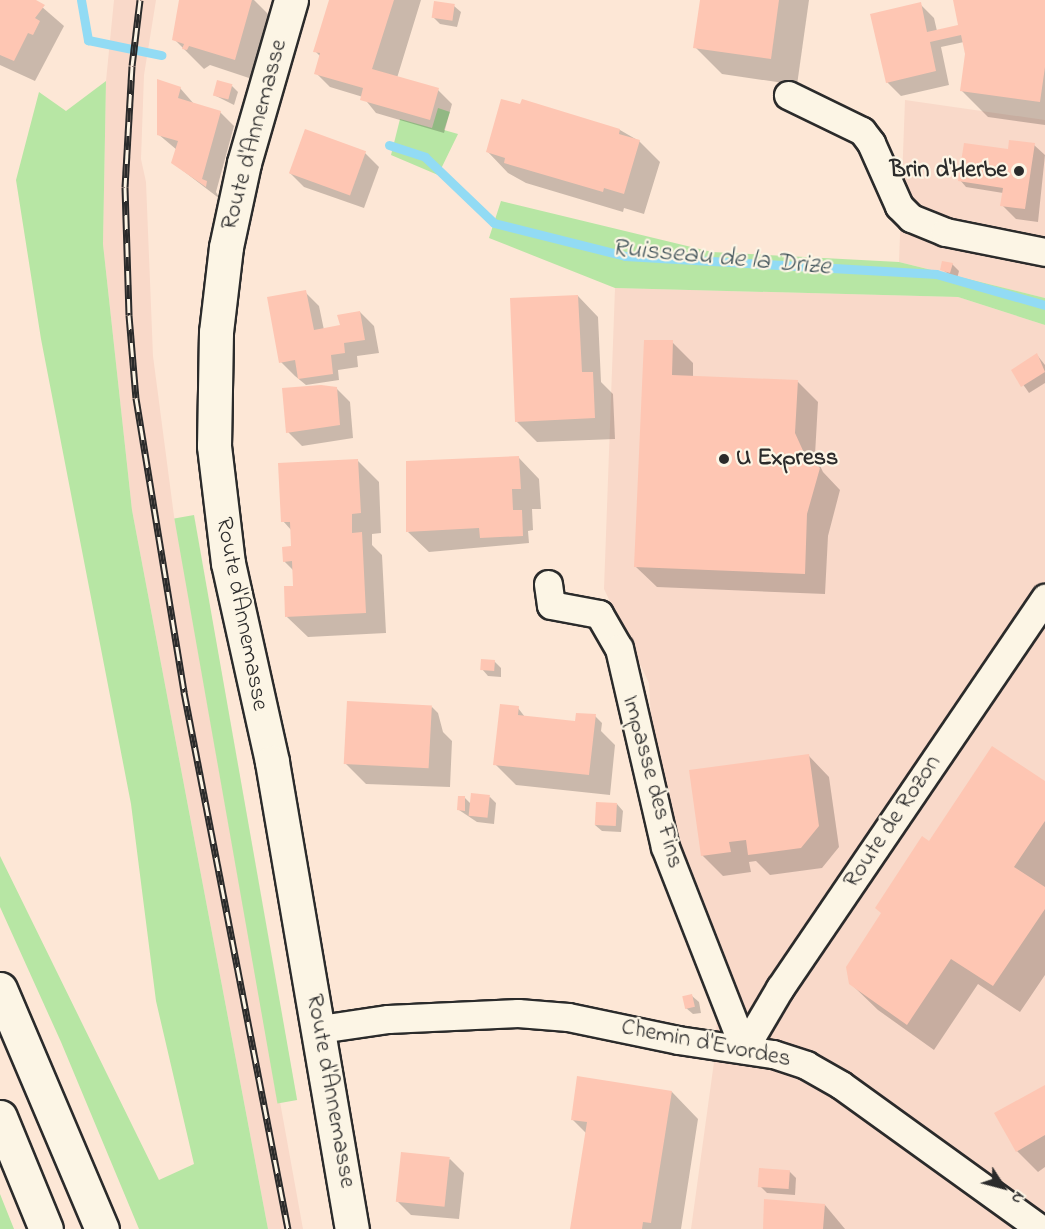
<!DOCTYPE html>
<html>
<head>
<meta charset="utf-8">
<style>
	body { margin:0 }
	#map { position:relative; width:1045px; height:1229px; overflow:hidden; background:#fde7d6; font-family:"Indie Flower",sans-serif }
	div>[style] { position:absolute }
	[style*='--x'] { left:calc(var(--x)*1px); top:calc(var(--y)*1px); width:calc(var(--w)*1px); rotate:calc(var(--a)*1deg) }
	.built>* { inset:0; background:#f9d9c9 }
	.green>* { inset:0; background:#b7e6a4; transform-origin:0 0 }
	.shadow>* { inset:0; background:#0003 }
	.stream>* { height:9px; margin:-4.5px; padding:0 4.5px; transform-origin:4.5px; border-radius:4.5px; background:#92dbf4 }
	.building>* { inset:0; background:#fec6b3; transform-origin:0 0 }
	.roads { filter:drop-shadow(2px 0 #2b2b2b) drop-shadow(-2px 0 #2b2b2b) drop-shadow(0 2px #2b2b2b) drop-shadow(0 -2px #2b2b2b) }
	.street>* { height:27px; margin:-13.5px; padding:0 13.5px; transform-origin:13.5px; border-radius:13.5px; background:#fcf5e5 }
	.primary>* { height:33px; margin:-16.5px; padding:0 16.5px; transform-origin:16.5px; border-radius:16.5px; background:#fcf5e5 }
	.highway>* { height:33px; margin:-16.5px; padding:0 16.5px; transform-origin:16.5px; border-radius:16.5px; background:#fcf5e5 }
	.rail>* { height:7px; margin-top:-3.5px; transform-origin:0; background:repeating-linear-gradient(90deg,#fcf5e5 0 14px,#2b2b2b 0 28px); box-sizing:border-box; border-block:2px solid #2b2b2b }
	.dots>* { width:16px; height:16px; translate:-50% -50%; box-sizing:border-box; border:3px solid #fcf5e5; border-radius:50% }
	span { translate:-50% -50%; white-space:nowrap; text-align:center; line-height:1.15; -webkit-text-stroke:4.5px #fcf5e5; paint-order:stroke }
	.street-label { font-size:24px; color:#2b2b2b }
	.poi-label { font-size:24px; color:#2b2b2b; font-weight:700 }
	.right { translate:-100% -50%; text-align:right }
	.left { translate:0 -50%; text-align:left }
	.water-label { font-size:26px; color:#45575d; font-style:italic }
	.north { position:absolute; left:973px; top:1157px; width:60px; height:60px; -webkit-text-stroke:4px #fcf5e5; paint-order:stroke; rotate:126deg; font-size:16px; font-weight:700; line-height:24px; text-align:center; color:#2b2b2b }
	.north::after { content:''; display:block; margin:auto; width:21px; height:27px; background:#2b2b2b; clip-path:polygon(50% 0,100% 100%,50% 72%,0 100%) }
</style>
</head>
<body>
<div id="map">
	<div class="built">
		<i style="clip-path:polygon(114px 0,156px 0,144px 75px,141px 159px,146px 182px,153px 356px,174px 516px,303px 1229px,268px 1229px,132px 510px,103px 244px,106px 81px)"></i>
		<i style="clip-path:polygon(905px 100px,1045px 120px,1045px 298px,899px 262px)"></i>
		<i style="clip-path:polygon(615px 288px,958px 297px,1045px 325px,1045px 1229px,691px 1229px,714px 1062px,721px 963px,679px 846px,652px 738px,649px 683px,604px 589px)"></i>
	</div>
	<div class="green">
		<i style="clip-path:polygon(106px 81px,103px 244px,132px 510px,268px 1229px,139px 1229px,61px 1042px,0 907px,0 856px,159px 1180px,194px 1164px,156px 1001px,131px 804px,41px 339px,16px 180px,39px 92px,66px 111px)"></i>
		<i style="clip-path:polygon(438px 108px,450px 112px,444px 130px,458px 134px,438px 175px,391px 155px,400px 119px,432px 128px)"></i>
		<i style="clip-path:polygon(501px 201px,712px 252px,899px 262px,1045px 298px,1045px 325px,958px 297px,615px 288px,489px 238px)"></i>
		<i style="left:194px;top:515px;width:594px;height:20px;rotate:80deg"></i>
		<i style="clip-path:polygon(0 1194px,14px 1229px,0 1229px)"></i>
	</div>
	<div class="shadow">
		<i style="clip-path:polygon(0 0,34px 0,64px 26px,35px 81px,0 65px)"></i>
		<i style="clip-path:polygon(180px 0,254px 0,273px 19px,255px 80px,210px 65px,204px 69px,174px 39px)"></i>
		<i style="clip-path:polygon(331px 0,421px 0,397px 78px,438px 90px,452px 104px,444px 133px,376px 113px,363px 97px,330px 87px,316px 73px,321px 57px,315px 51px)"></i>
		<i style="clip-path:polygon(702px 0,809px 0,797px 85px,722px 74px,695px 47px)"></i>
		<i style="clip-path:polygon(955px 0,1045px 0,1045px 125px,988px 117px,962px 91px,967px 54px,964px 42px,941px 47px,949px 85px,901px 96px,887px 82px,920px 4px,934px 18px,937px 31px,961px 30px)"></i>
		<i style="clip-path:polygon(454px 6px,461px 12px,457px 27px,440px 24px,433px 17px)"></i>
		<i style="clip-path:polygon(231px 85px,238px 92px,234px 105px,214px 95px)"></i>
		<i style="clip-path:polygon(180px 88px,194px 104px,220px 112px,234px 126px,216px 192px,220px 199px,173px 163px,177px 150px,158px 134px)"></i>
		<i style="clip-path:polygon(521px 106px,620px 130px,639px 141px,660px 162px,644px 214px,624px 208px,623px 212px,526px 183px,508px 173px,488px 152px)"></i>
		<i style="clip-path:polygon(1034px 145px,1045px 155px,1038px 222px,1016px 219px,1002px 205px,1003px 193px,966px 187px,960px 180px)"></i>
		<i style="clip-path:polygon(365px 153px,379px 167px,364px 208px,304px 187px,290px 173px)"></i>
		<i style="clip-path:polygon(952px 264px,959px 271px,957px 279px,941px 269px)"></i>
		<i style="clip-path:polygon(305px 292px,319px 306px,324px 330px,342px 326px,360px 312px,374px 326px,379px 353px,357px 356px,358px 367px,338px 370px,339px 380px,306px 385px,295px 376px,281px 362px)"></i>
		<i style="clip-path:polygon(578px 296px,598px 317px,601px 382px,613px 394px,615px 439px,537px 442px,516px 421px)"></i>
		<i style="clip-path:polygon(672px 342px,693px 363px,693px 377px,798px 382px,818px 402px,815px 455px,823px 472px,840px 490px,828px 536px,825px 594px,657px 587px,636px 567px)"></i>
		<i style="clip-path:polygon(1037px 355px,1045px 365px,1045px 383px,1029px 393px,1013px 370px)"></i>
		<i style="clip-path:polygon(336px 388px,350px 402px,353px 438px,302px 446px,288px 432px)"></i>
		<i style="clip-path:polygon(519px 458px,539px 479px,541px 509px,532px 509px,533px 530px,528px 531px,529px 543px,429px 552px,408px 532px)"></i>
		<i style="clip-path:polygon(358px 461px,379px 482px,381px 533px,372px 534px,372px 545px,382px 555px,386px 633px,308px 637px,287px 617px,295px 587px,294px 571px,284px 561px,293px 548px,292px 531px,283px 521px)"></i>
		<i style="clip-path:polygon(494px 661px,501px 668px,501px 677px,488px 676px,482px 669px)"></i>
		<i style="clip-path:polygon(432px 707px,438px 713px,443px 732px,452px 741px,450px 787px,366px 784px,345px 763px)"></i>
		<i style="clip-path:polygon(518px 708px,525px 717px,580px 723px,595px 716px,602px 723px,601px 731px,615px 745px,610px 795px,516px 785px,495px 764px)"></i>
		<i style="clip-path:polygon(809px 756px,829px 777px,839px 847px,822px 868px,770px 875px,756px 861px,749px 862px,751px 872px,723px 876px,702px 855px)"></i>
		<i style="clip-path:polygon(1045px 783px,1045px 975px,1020px 1012px,978px 984px,934px 1050px,878px 1010px,850px 983px,929px 843px)"></i>
		<i style="clip-path:polygon(490px 797px,496px 803px,494px 824px,477px 822px,459px 810px,465px 798px,471px 804px)"></i>
		<i style="clip-path:polygon(617px 804px,623px 811px,621px 832px,602px 831px,595px 825px)"></i>
		<i style="clip-path:polygon(692px 996px,699px 1002px,701px 1013px,693px 1014px,686px 1008px)"></i>
		<i style="clip-path:polygon(1045px 1086px,1045px 1167px,1038px 1172px,1017px 1151px)"></i>
		<i style="clip-path:polygon(672px 1092px,698px 1119px,681px 1229px,572px 1229px,587px 1134px,572px 1119px)"></i>
		<i style="clip-path:polygon(450px 1159px,464px 1173px,459px 1219px,411px 1215px,397px 1201px)"></i>
		<i style="clip-path:polygon(789px 1171px,796px 1178px,795px 1195px,767px 1193px,760px 1186px)"></i>
		<i style="clip-path:polygon(825px 1205px,845px 1229px,764px 1229px)"></i>
	</div>
	<div class="stream">
		<i style="--x:81;--y:0;--w:41;--a:80.1"></i>
		<i style="--x:88;--y:40;--w:75;--a:11.6"></i>
		<i style="--x:389;--y:145;--w:38;--a:18"></i>
		<i style="--x:425;--y:157;--w:95;--a:43.7"></i>
		<i style="--x:494;--y:223;--w:135;--a:14.1"></i>
		<i style="--x:625;--y:256;--w:312;--a:3.3"></i>
		<i style="--x:936;--y:274;--w:113;--a:15.9"></i>
	</div>
	<div class="building">
		<i style="clip-path:polygon(0 0,36px 0,45px 5px,35px 18px,40px 21px,33px 35px,28px 33px,14px 61px,0 55px)"></i>
		<i style="clip-path:polygon(179px 0,252px 0,235px 60px,189px 46px,187px 50px,182px 49px,184px 44px,172px 40px)"></i>
		<i style="clip-path:polygon(329px 0,394px 0,372px 69px,439px 88px,430px 120px,360px 100px,363px 88px,314px 74px,320px 53px,313px 52px)"></i>
		<i style="clip-path:polygon(700px 0,779px 0,771px 59px,693px 48px)"></i>
		<i style="clip-path:polygon(953px 0,1045px 0,1045px 67px,1040px 102px,960px 91px,965px 54px,961px 35px,930px 42px,936px 71px,886px 83px,870px 14px,921px 2px,927px 32px,958px 25px)"></i>
		<i style="left:434px;top:1px;width:21px;height:17px;rotate:8deg"></i>
		<i style="clip-path:polygon(157px 79px,181px 87px,178px 98px,221px 111px,202px 179px,207px 181px,206px 187px,171px 163px,178px 141px,157px 135px)"></i>
		<i style="left:217px;top:80px;width:16px;height:16px;rotate:15deg"></i>
		<i style="clip-path:polygon(501px 99px,520px 104px,522px 99px,620px 129px,619px 134px,640px 140px,624px 194px,604px 188px,603px 192px,504px 163px,505px 158px,486px 152px)"></i>
		<i style="left:305px;top:129px;width:65px;height:47px;rotate:20deg"></i>
		<i style="clip-path:polygon(1009px 140px,1035px 143px,1025px 209px,1000px 206px,1003px 188px,958px 181px,964px 143px,1008px 149px)"></i>
		<i style="clip-path:polygon(942px 261px,953px 263px,950px 273px,940px 270px)"></i>
		<i style="clip-path:polygon(306px 290px,314px 330px,340px 325px,337px 315px,360px 311px,365px 340px,344px 343px,345px 353px,331px 355px,333px 374px,298px 379px,295px 360px,279px 363px,267px 297px)"></i>
		<i style="clip-path:polygon(578px 295px,582px 372px,593px 372px,595px 418px,515px 422px,510px 298px)"></i>
		<i style="clip-path:polygon(644px 340px,673px 340px,672px 375px,798px 380px,795px 433px,805px 455px,820px 468px,807px 514px,805px 574px,634px 567px)"></i>
		<i style="clip-path:polygon(1037px 353px,1045px 372px,1021px 387px,1011px 370px)"></i>
		<i style="clip-path:polygon(321px 385px,337px 387px,340px 425px,286px 433px,282px 388px)"></i>
		<i style="clip-path:polygon(519px 456px,521px 489px,512px 489px,513px 510px,522px 510px,523px 536px,480px 538px,479px 528px,406px 532px,406px 461px)"></i>
		<i style="clip-path:polygon(358px 459px,361px 513px,352px 514px,352px 533px,362px 532px,366px 613px,285px 617px,284px 586px,293px 586px,292px 561px,283px 562px,282px 547px,291px 546px,290px 522px,281px 522px,278px 463px)"></i>
		<i style="left:481px;top:659px;width:14px;height:11px;rotate:4deg"></i>
		<i style="left:347px;top:701px;width:85px;height:63px;rotate:3deg"></i>
		<i style="clip-path:polygon(500px 704px,519px 706px,518px 715px,575px 721px,576px 713px,596px 714px,589px 775px,493px 765px)"></i>
		<i style="clip-path:polygon(992px 746px,1045px 781px,1045px 821px,1014px 867px,1045px 887px,1045px 909px,993px 986px,951px 959px,907px 1025px,849px 984px,846px 967px,881px 913px,875px 908px,922px 836px,929px 841px)"></i>
		<i style="clip-path:polygon(809px 754px,819px 826px,801px 848px,748px 855px,746px 840px,729px 842px,731px 852px,701px 856px,689px 770px)"></i>
		<i style="left:471px;top:793px;width:19px;height:23px;rotate:6deg"></i>
		<i style="clip-path:polygon(458px 796px,465px 796px,465px 811px,457px 810px)"></i>
		<i style="left:596px;top:802px;width:21px;height:23px;rotate:3deg"></i>
		<i style="left:692px;top:994px;width:13px;height:10px;rotate:77deg"></i>
		<i style="clip-path:polygon(577px 1076px,672px 1091px,651px 1223px,643px 1222px,642px 1229px,570px 1229px,587px 1122px,571px 1120px)"></i>
		<i style="clip-path:polygon(1045px 1085px,1045px 1135px,1016px 1152px,994px 1113px)"></i>
		<i style="left:401px;top:1152px;width:49px;height:50px;rotate:6deg"></i>
		<i style="left:759px;top:1168px;width:31px;height:19px;rotate:4deg"></i>
		<i style="clip-path:polygon(764px 1199px,825px 1204px,823px 1229px,763px 1229px)"></i>
	</div>
	<div class="roads">
		<div class="street">
			<i style="--x:788;--y:95;--w:82;--a:25.9"></i>
			<i style="--x:862;--y:131;--w:15;--a:53"></i>
			<i style="--x:871;--y:143;--w:69;--a:66"></i>
			<i style="--x:899;--y:206;--w:17;--a:45"></i>
			<i style="--x:911;--y:218;--w:37;--a:22"></i>
			<i style="--x:945;--y:232;--w:102;--a:11.3"></i>
			<i style="--x:548;--y:584;--w:21;--a:82"></i>
			<i style="--x:551;--y:605;--w:49;--a:10.6"></i>
			<i style="--x:599;--y:614;--w:39;--a:60"></i>
			<i style="--x:619;--y:648;--w:204;--a:77"></i>
			<i style="--x:665;--y:847;--w:217;--a:68.6"></i>
			<i style="--x:320;--y:1029;--w:69;--a:-8.4"></i>
			<i style="--x:388;--y:1019;--w:130;--a:-2.6"></i>
			<i style="--x:518;--y:1013;--w:50;--a:4.6"></i>
			<i style="--x:568;--y:1017;--w:112;--a:11.8"></i>
			<i style="--x:678;--y:1040;--w:96;--a:8.4"></i>
			<i style="--x:773;--y:1054;--w:35;--a:18"></i>
			<i style="--x:806;--y:1065;--w:40;--a:29.7"></i>
			<i style="--x:841;--y:1085;--w:246;--a:35.8"></i>
			<i style="--x:744;--y:1049;--w:71;--a:-59.5"></i>
			<i style="--x:780;--y:988;--w:472;--a:-55.8"></i>
		</div>
		<div class="primary">
			<i style="--x:291;--y:0;--w:170;--a:106.1"></i>
			<i style="--x:244;--y:163;--w:86;--a:102.1"></i>
			<i style="--x:226;--y:247;--w:86;--a:96.7"></i>
			<i style="--x:216;--y:332;--w:114;--a:91"></i>
			<i style="--x:214;--y:446;--w:118;--a:83.2"></i>
			<i style="--x:228;--y:563;--w:204;--a:77.5"></i>
			<i style="--x:272;--y:762;--w:474;--a:80.3"></i>
		</div>
		<div class="highway">
			<i style="--x:0;--y:989;--w:261;--a:67"></i>
			<i style="--x:0;--y:1117;--w:121;--a:67.7"></i>
		</div>
	</div>
	<div class="rail">
		<i style="--x:140;--y:0;--w:66;--a:96.9"></i>
		<i style="--x:132;--y:66;--w:121;--a:93.3"></i>
		<i style="--x:125;--y:187;--w:128;--a:88.2"></i>
		<i style="--x:129;--y:315;--w:83;--a:85.2"></i>
		<i style="--x:136;--y:398;--w:298;--a:80.7"></i>
		<i style="--x:184;--y:692;--w:547;--a:79.04"></i>
	</div>
	<div class="dots">
		<i style="left:1019px;top:171px;background:#2b2b2b"></i>
		<i style="left:724px;top:459px;background:#2b2b2b"></i>
	</div>
	<div class="street-label">
		<span style="left:255px;top:135px;rotate:-75deg">Route d'Annemasse</span>
		<span style="left:241px;top:614px;rotate:79deg">Route d'Annemasse</span>
		<span style="left:652px;top:782px;rotate:75deg">Impasse des Fins</span>
		<span style="left:893px;top:822px;rotate:-56deg">Route de Rozon</span>
		<span style="left:706px;top:1044px;rotate:11deg">Chemin d'Evordes</span>
		<span style="left:330px;top:1091px;rotate:80deg">Route d'Annemasse</span>
	</div>
	<div class="poi-label">
		<span class="right" style="left:1007px;top:171px">Brin d'Herbe</span>
		<span class="left" style="left:736px;top:459px">U Express</span>
	</div>
	<div class="water-label">
		<span style="left:721px;top:259px;rotate:5deg">Ruisseau de la Drize</span>
	</div>
	<div class="north">N</div>
</div>
</body>
</html>
